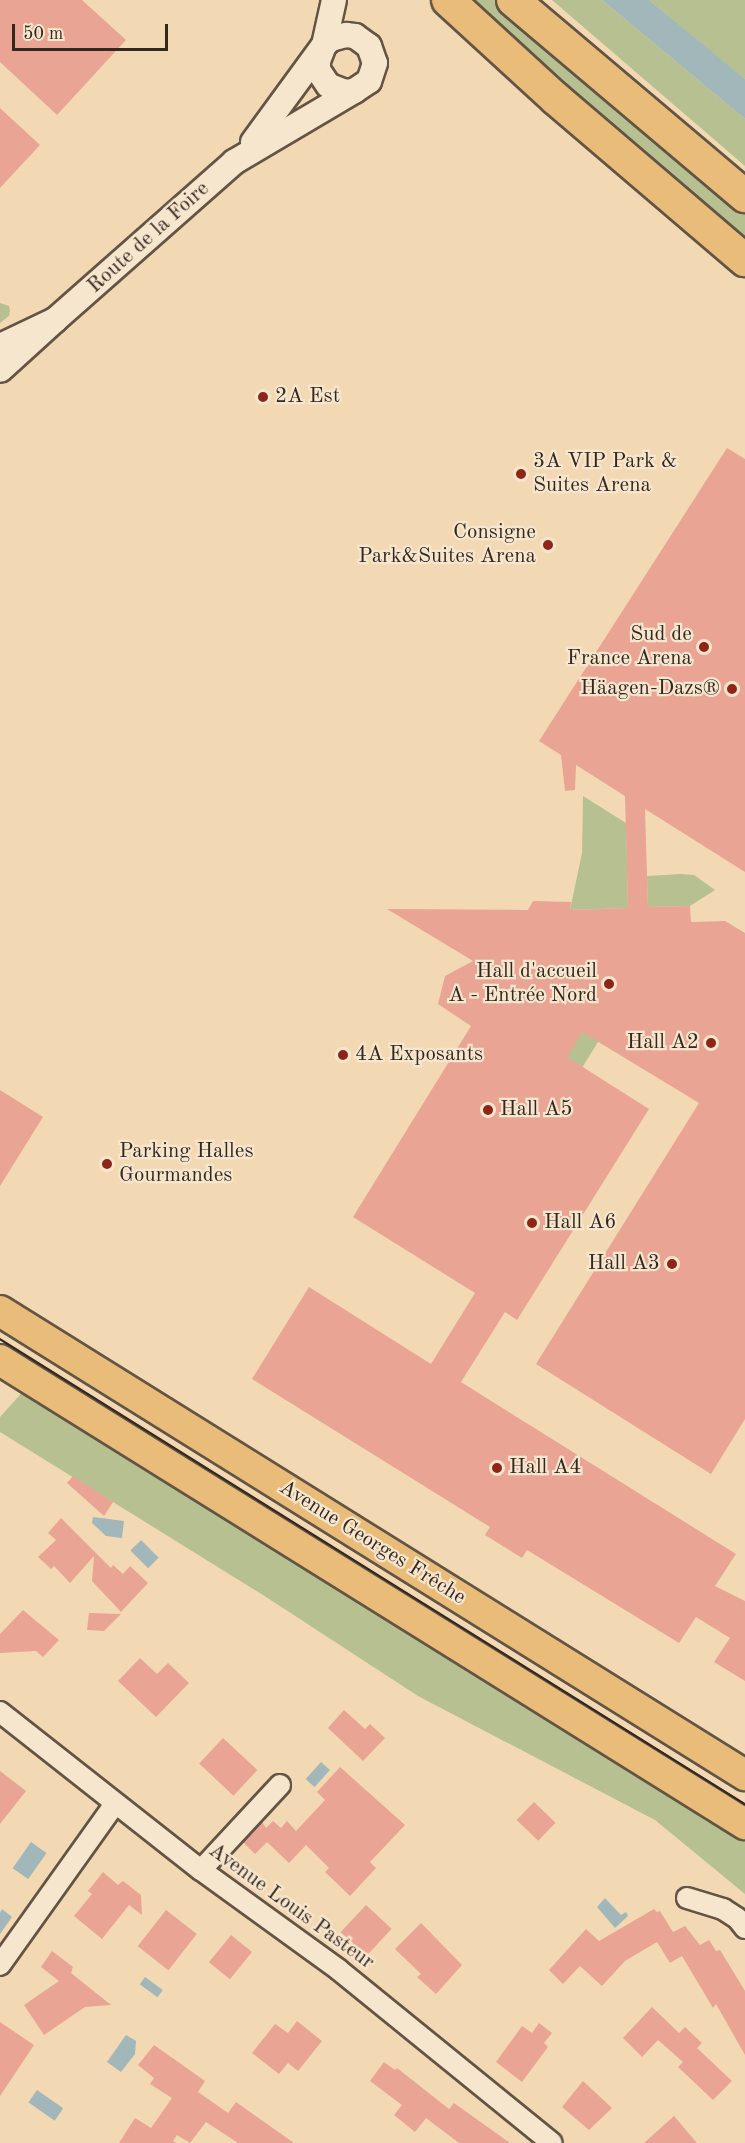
<!DOCTYPE html>
<html>
<head>
<meta charset="utf-8">
<style>
	body { margin:0 }
	#map { position:relative; width:745px; height:2143px; overflow:hidden; background:#f2d9b4; font-family:"Old Standard TT",serif }
	div>[style] { position:absolute }
	[style*='--x'] { left:calc(var(--x)*1px); top:calc(var(--y)*1px); width:calc(var(--w)*1px); rotate:calc(var(--a)*1deg) }
	.green>* { inset:0; background:#b7c090; transform-origin:0 0 }
	.water>* { inset:0; background:#a1b7b9; transform-origin:0 0 }
	.building>* { inset:0; background:#e9a494; transform-origin:0 0 }
	.roads { filter:drop-shadow(2px 0 #635444) drop-shadow(-2px 0 #635444) drop-shadow(0 2px #635444) drop-shadow(0 -2px #635444) }
	.minor>* { height:20px; margin:-10px; padding:0 10px; transform-origin:10px; border-radius:10px; background:#f7e6ce }
	.tertiary>* { height:24px; margin:-12px; padding:0 12px; transform-origin:12px; border-radius:12px; background:#f7e6ce }
	.primary>* { height:30px; margin:-15px; padding:0 15px; transform-origin:15px; border-radius:15px; background:#e9bc7a }
	.trunk>* { height:32px; margin:-16px; padding:0 16px; transform-origin:16px; border-radius:16px; background:#e9bc7a }
	.tram>* { height:1.5px; margin:-0.75px; padding:0 0.75px; transform-origin:0.75px; border-radius:0.75px; background:#33271f }
	.dots>* { width:16px; height:16px; translate:-50% -50%; box-sizing:border-box; border:3px solid #f7e6ce; border-radius:50% }
	span { translate:-50% -50%; white-space:nowrap; text-align:center; line-height:1.15; -webkit-text-stroke:4.5px #f7e6ce; paint-order:stroke }
	.street-label { font-size:21px; color:#33271f }
	.poi-label { font-size:21px; color:#33271f }
	.left { translate:0 -50%; text-align:left }
	.right { translate:-100% -50%; text-align:right }
	.scale { position:absolute; left:12px; top:24px; width:156px; height:27px; box-sizing:border-box; border:3px solid #33271f; border-top:0; padding-left:8px; font-size:18px; line-height:21px; white-space:nowrap; color:#33271f; -webkit-text-stroke:4px #f7e6ce; paint-order:stroke }
</style>
</head>
<body>
<div id="map">
	<div class="green">
		<i style="clip-path:polygon(467px 0,496px 0,745px 211px,745px 240px)"></i>
		<i style="clip-path:polygon(552px 0,602px 0,745px 119px,745px 166px)"></i>
		<i style="clip-path:polygon(649px 0,745px 0,745px 79px,703px 45px)"></i>
		<i style="clip-path:polygon(0 303px,9px 306px,10px 311px,9px 316px,0 323px)"></i>
		<i style="clip-path:polygon(583px 796px,626px 823px,628px 908px,570px 910px,582px 853px)"></i>
		<i style="clip-path:polygon(681px 874px,694px 875px,715px 890px,690px 906px,648px 907px,647px 876px)"></i>
		<i style="left:574px;top:1022px;width:31px;height:34px;rotate:32deg"></i>
		<i style="clip-path:polygon(27px 1387px,745px 1837px,745px 1894px,655px 1820px,418px 1696px,263px 1595px,0 1432px,0 1417px)"></i>
	</div>
	<div class="water">
		<i style="clip-path:polygon(602px 0,649px 0,745px 79px,745px 119px)"></i>
		<i style="clip-path:polygon(93px 1517px,124px 1521px,122px 1538px,106px 1536px,92px 1523px)"></i>
		<i style="left:141px;top:1540px;width:25px;height:15px;rotate:45deg"></i>
		<i style="left:321px;top:1762px;width:12px;height:23px;rotate:42deg"></i>
		<i style="left:31px;top:1842px;width:19px;height:32px;rotate:35deg"></i>
		<i style="clip-path:polygon(605px 1898px,621px 1915px,626px 1912px,628px 1916px,615px 1928px,597px 1907px)"></i>
		<i style="clip-path:polygon(2px 1909px,12px 1917px,0 1934px,0 1913px)"></i>
		<i style="left:145px;top:1977px;width:22px;height:9px;rotate:36deg"></i>
		<i style="clip-path:polygon(126px 2035px,136px 2041px,135px 2054px,121px 2072px,107px 2062px)"></i>
		<i style="left:37px;top:2090px;width:32px;height:15px;rotate:35deg"></i>
	</div>
	<div class="building">
		<i style="clip-path:polygon(0 0,82px 0,126px 40px,57px 115px,0 62px)"></i>
		<i style="clip-path:polygon(0 108px,40px 145px,0 188px)"></i>
		<i style="clip-path:polygon(727px 448px,745px 459px,745px 872px,645px 809px,648px 907px,690px 906px,691px 922px,725px 921px,745px 933px,745px 1419px,711px 1474px,536px 1364px,699px 1103px,582px 1032px,567px 1057px,649px 1109px,517px 1320px,505px 1312px,461px 1382px,736px 1554px,715px 1586px,745px 1601px,745px 1681px,714px 1662px,730px 1638px,696px 1617px,679px 1643px,527px 1550px,522px 1558px,485px 1535px,490px 1527px,252px 1379px,309px 1287px,431px 1364px,475px 1293px,353px 1217px,471px 1026px,438px 1004px,445px 976px,473px 961px,387px 909px,528px 910px,533px 901px,571px 902px,570px 910px,628px 908px,625px 796px,576px 765px,575px 790px,565px 791px,561px 755px,539px 741px)"></i>
		<i style="clip-path:polygon(0 1090px,43px 1117px,0 1186px)"></i>
		<i style="clip-path:polygon(73px 1476px,113px 1502px,104px 1516px,67px 1483px)"></i>
		<i style="clip-path:polygon(61px 1518px,111px 1568px,113px 1565px,123px 1574px,130px 1566px,148px 1583px,121px 1612px,92px 1581px,94px 1556px,70px 1583px,54px 1566px,51px 1569px,38px 1557px,56px 1540px,48px 1533px)"></i>
		<i style="clip-path:polygon(23px 1610px,59px 1640px,43px 1657px,36px 1651px,0 1653px,0 1634px)"></i>
		<i style="clip-path:polygon(89px 1613px,121px 1614px,104px 1631px,87px 1630px)"></i>
		<i style="clip-path:polygon(140px 1658px,157px 1674px,168px 1663px,189px 1683px,156px 1717px,118px 1681px)"></i>
		<i style="clip-path:polygon(344px 1710px,365px 1729px,370px 1724px,385px 1738px,363px 1761px,328px 1728px)"></i>
		<i style="left:223px;top:1738px;width:47px;height:35px;rotate:43deg"></i>
		<i style="clip-path:polygon(340px 1767px,405px 1825px,370px 1862px,376px 1868px,350px 1896px,325px 1872px,329px 1868px,306px 1845px,289px 1863px,267px 1842px,255px 1854px,243px 1842px,262px 1822px,266px 1828px,273px 1821px,281px 1828px,287px 1821px,296px 1831px,325px 1800px,317px 1792px)"></i>
		<i style="clip-path:polygon(0 1771px,26px 1791px,0 1824px)"></i>
		<i style="left:534px;top:1802px;width:30px;height:25px;rotate:44deg"></i>
		<i style="clip-path:polygon(103px 1872px,118px 1885px,123px 1881px,141px 1895px,142px 1915px,129px 1905px,102px 1939px,74px 1916px,92px 1894px,88px 1891px)"></i>
		<i style="left:366px;top:1905px;width:35px;height:37px;rotate:43deg"></i>
		<i style="clip-path:polygon(654px 1909px,657px 1912px,660px 1911px,673px 1932px,685px 1926px,700px 1945px,709px 1940px,716px 1951px,720px 1950px,745px 1991px,745px 2055px,716px 2004px,713px 2008px,682px 1956px,670px 1963px,657px 1942px,625px 1961px,602px 1986px,580px 1966px,563px 1984px,549px 1970px,586px 1929px,599px 1941px)"></i>
		<i style="left:166px;top:1910px;width:39px;height:46px;rotate:38deg"></i>
		<i style="clip-path:polygon(421px 1923px,462px 1965px,436px 1994px,417px 1977px,421px 1974px,395px 1949px)"></i>
		<i style="left:231px;top:1935px;width:27px;height:35px;rotate:39deg"></i>
		<i style="clip-path:polygon(52px 1951px,73px 1967px,71px 1973px,111px 2005px,85px 2007px,44px 2035px,24px 2005px,59px 1981px,41px 1967px)"></i>
		<i style="clip-path:polygon(652px 2007px,679px 2033px,685px 2027px,702px 2043px,697px 2048px,732px 2081px,713px 2100px,678px 2067px,683px 2062px,658px 2040px,642px 2057px,623px 2038px)"></i>
		<i style="clip-path:polygon(297px 2021px,322px 2041px,298px 2071px,288px 2063px,279px 2074px,252px 2053px,275px 2024px,288px 2033px)"></i>
		<i style="clip-path:polygon(0 2022px,34px 2045px,0 2096px)"></i>
		<i style="clip-path:polygon(539px 2023px,552px 2033px,544px 2043px,548px 2047px,522px 2082px,496px 2062px,522px 2026px,532px 2033px)"></i>
		<i style="clip-path:polygon(154px 2045px,205px 2081px,198px 2092px,228px 2113px,236px 2102px,294px 2143px,238px 2143px,206px 2122px,190px 2143px,177px 2135px,173px 2141px,176px 2143px,119px 2143px,135px 2118px,151px 2128px,172px 2098px,150px 2084px,154px 2078px,138px 2065px)"></i>
		<i style="clip-path:polygon(384px 2062px,395px 2070px,397px 2068px,449px 2109px,454px 2103px,510px 2143px,459px 2143px,426px 2118px,415px 2132px,394px 2115px,402px 2105px,370px 2081px)"></i>
		<i style="clip-path:polygon(583px 2081px,612px 2108px,589px 2130px,562px 2107px)"></i>
		<i style="clip-path:polygon(674px 2116px,697px 2143px,644px 2143px,665px 2124px)"></i>
	</div>
	<div class="roads">
		<div class="minor">
			<i style="--x:0;--y:1712;--w:256;--a:38.2"></i>
			<i style="--x:201;--y:1870;--w:170;--a:35.9"></i>
			<i style="--x:339;--y:1970;--w:274;--a:39.1"></i>
			<i style="--x:201;--y:1870;--w:116;--a:-47.1"></i>
			<i style="--x:687;--y:1898;--w:38;--a:17"></i>
			<i style="--x:723;--y:1909;--w:17;--a:33"></i>
			<i style="--x:737;--y:1918;--w:13;--a:51"></i>
			<i style="--x:0;--y:1965;--w:198;--a:-54.5"></i>
		</div>
		<div class="tertiary">
			<i style="--x:253;--y:142;--w:120;--a:-53.8"></i>
			<i style="--x:324;--y:45;--w:9;--a:-41"></i>
			<i style="--x:331;--y:39;--w:16;--a:-15"></i>
			<i style="--x:346;--y:35;--w:9;--a:6"></i>
			<i style="--x:355;--y:36;--w:17;--a:36"></i>
			<i style="--x:369;--y:46;--w:18;--a:71"></i>
			<i style="--x:375;--y:63;--w:19;--a:108"></i>
			<i style="--x:369;--y:81;--w:18;--a:146"></i>
			<i style="--x:354;--y:91;--w:9;--a:174"></i>
			<i style="--x:345;--y:92;--w:18;--a:-158"></i>
			<i style="--x:328;--y:85;--w:18;--a:-124"></i>
			<i style="--x:318;--y:70;--w:9;--a:-90"></i>
			<i style="--x:318;--y:61;--w:17;--a:-69"></i>
			<i style="--x:324;--y:45;--w:46;--a:-77.5"></i>
			<i style="--x:55;--y:320;--w:239;--a:-41.4"></i>
			<i style="--x:234;--y:162;--w:139;--a:-30.6"></i>
			<i style="--x:0;--y:346;--w:61;--a:-25.3"></i>
			<i style="--x:55;--y:320;--w:74;--a:137.7"></i>
		</div>
		<div class="primary">
			<i style="--x:0;--y:1311;--w:878;--a:31.92"></i>
			<i style="--x:0;--y:1360;--w:878;--a:31.92"></i>
		</div>
		<div class="trunk">
			<i style="--x:448;--y:0;--w:145;--a:42.5"></i>
			<i style="--x:555;--y:98;--w:250;--a:40.5"></i>
			<i style="--x:513;--y:0;--w:304;--a:40.2"></i>
		</div>
	</div>
	<div class="tram">
		<i style="--x:0;--y:1339;--w:878;--a:31.97"></i>
	</div>
	<div class="dots">
		<i style="left:263px;top:397px;background:#8f2418"></i>
		<i style="left:521px;top:474px;background:#8f2418"></i>
		<i style="left:548px;top:545px;background:#8f2418"></i>
		<i style="left:704px;top:647px;background:#8f2418"></i>
		<i style="left:732px;top:689px;background:#8f2418"></i>
		<i style="left:609px;top:984px;background:#8f2418"></i>
		<i style="left:711px;top:1043px;background:#8f2418"></i>
		<i style="left:343px;top:1055px;background:#8f2418"></i>
		<i style="left:488px;top:1110px;background:#8f2418"></i>
		<i style="left:107px;top:1164px;background:#8f2418"></i>
		<i style="left:532px;top:1223px;background:#8f2418"></i>
		<i style="left:672px;top:1264px;background:#8f2418"></i>
		<i style="left:497px;top:1468px;background:#8f2418"></i>
	</div>
	<div class="street-label">
		<span style="left:149px;top:238px;rotate:-42deg">Route de la Foire</span>
		<span style="left:372px;top:1543px;rotate:32deg">Avenue Georges Frêche</span>
		<span style="left:291px;top:1907px;rotate:36deg">Avenue Louis Pasteur</span>
	</div>
	<div class="poi-label">
		<span class="left" style="left:275px;top:397px">2A Est</span>
		<span class="left" style="left:533px;top:474px">3A VIP Park &amp;<br>Suites Arena</span>
		<span class="right" style="left:536px;top:545px">Consigne<br>Park&amp;Suites Arena</span>
		<span class="right" style="left:692px;top:647px">Sud de<br>France Arena</span>
		<span class="right" style="left:720px;top:689px">Häagen-Dazs®</span>
		<span class="right" style="left:597px;top:984px">Hall d'accueil<br>A - Entrée Nord</span>
		<span class="right" style="left:699px;top:1043px">Hall A2</span>
		<span class="left" style="left:355px;top:1055px">4A Exposants</span>
		<span class="left" style="left:500px;top:1110px">Hall A5</span>
		<span class="left" style="left:119px;top:1164px">Parking Halles<br>Gourmandes</span>
		<span class="left" style="left:544px;top:1223px">Hall A6</span>
		<span class="right" style="left:660px;top:1264px">Hall A3</span>
		<span class="left" style="left:509px;top:1468px">Hall A4</span>
	</div>
	<div class="scale">50 m</div>
</div>
</body>
</html>
